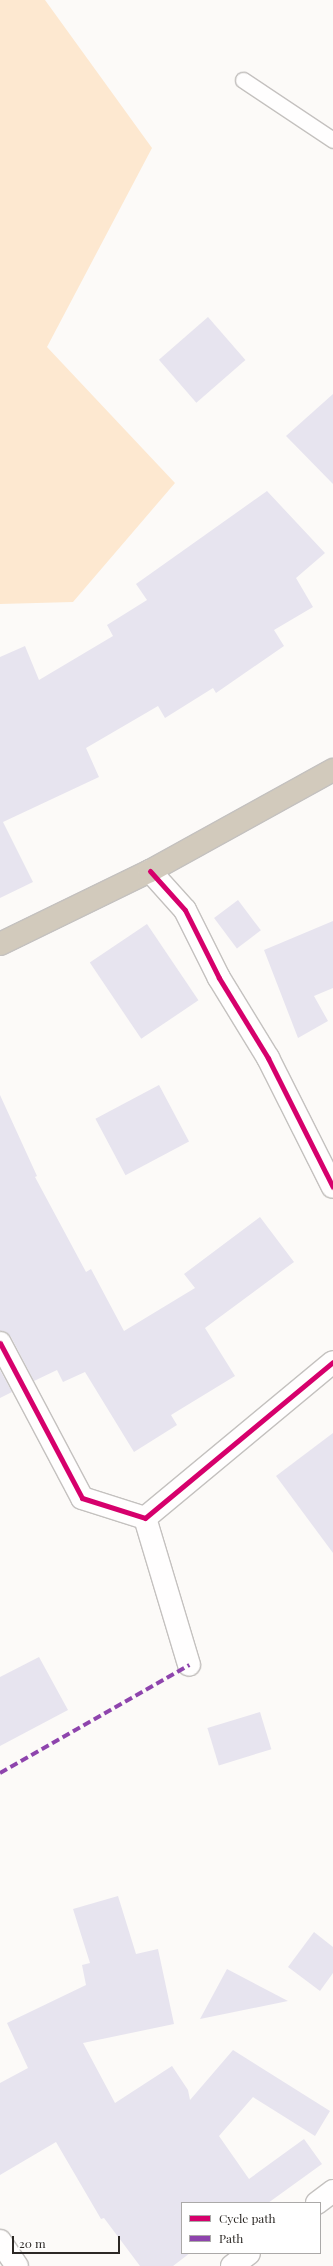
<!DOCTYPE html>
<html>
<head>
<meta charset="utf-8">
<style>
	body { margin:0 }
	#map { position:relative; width:333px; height:2266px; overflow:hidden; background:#fcfaf8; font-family:"Playfair Display",serif }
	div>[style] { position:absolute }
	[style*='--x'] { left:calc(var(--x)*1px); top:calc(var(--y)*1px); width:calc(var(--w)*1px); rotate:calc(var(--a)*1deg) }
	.green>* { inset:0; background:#fde8d0 }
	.building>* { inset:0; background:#e7e4ef; transform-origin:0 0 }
	.roads { filter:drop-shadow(1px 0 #c4c1bf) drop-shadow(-1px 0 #c4c1bf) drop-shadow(0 1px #c4c1bf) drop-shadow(0 -1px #c4c1bf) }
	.lane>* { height:15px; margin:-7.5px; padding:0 7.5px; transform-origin:7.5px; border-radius:7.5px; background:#fffefe }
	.street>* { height:22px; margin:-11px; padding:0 11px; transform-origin:11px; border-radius:11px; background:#fffefe }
	.highway>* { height:22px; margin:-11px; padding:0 11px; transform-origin:11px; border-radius:11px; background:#d2cabc }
	.quiet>* { height:4px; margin-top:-2px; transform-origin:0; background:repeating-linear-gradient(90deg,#8e44ad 0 8px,transparent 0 12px) }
	.cycleway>* { height:5px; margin:-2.5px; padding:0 2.5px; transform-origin:2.5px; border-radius:2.5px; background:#d6006c }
	span { translate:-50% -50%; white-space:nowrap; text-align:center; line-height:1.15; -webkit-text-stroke:3px #fff; paint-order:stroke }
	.legend { position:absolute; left:181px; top:2202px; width:140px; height:52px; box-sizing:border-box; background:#fff; border:1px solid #aba9a8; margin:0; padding:5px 7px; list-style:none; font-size:12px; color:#2c2825 }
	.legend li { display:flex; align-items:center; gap:8px; height:20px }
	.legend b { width:20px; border:1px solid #aba9a8 }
	.scale { position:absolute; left:12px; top:2236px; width:108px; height:18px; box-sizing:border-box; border:2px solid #2c2825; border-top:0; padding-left:5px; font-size:12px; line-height:14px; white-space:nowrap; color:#2c2825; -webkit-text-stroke:3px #fff; paint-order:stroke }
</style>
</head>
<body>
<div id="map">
	<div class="green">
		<i style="clip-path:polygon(0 0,45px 0,152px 148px,47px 347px,175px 483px,73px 602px,0 604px)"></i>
	</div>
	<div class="building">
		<i style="left:208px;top:317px;width:57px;height:65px;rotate:49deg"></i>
		<i style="clip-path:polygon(333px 394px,333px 484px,286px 436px)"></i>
		<i style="clip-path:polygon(267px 491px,325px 553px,296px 578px,313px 607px,274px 630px,284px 646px,216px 693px,213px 688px,165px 718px,158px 706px,86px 748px,99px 777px,3px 822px,33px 882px,0 898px,0 657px,25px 646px,39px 680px,113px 636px,107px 625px,147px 600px,136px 584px)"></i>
		<i style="left:238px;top:900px;width:38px;height:30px;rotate:53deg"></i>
		<i style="clip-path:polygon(333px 921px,333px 988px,314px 996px,328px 1021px,298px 1038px,264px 950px)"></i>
		<i style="left:147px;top:924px;width:92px;height:69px;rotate:56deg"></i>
		<i style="left:159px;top:1085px;width:64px;height:72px;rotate:62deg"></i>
		<i style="clip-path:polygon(0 1095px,37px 1176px,35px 1177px,86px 1272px,91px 1269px,124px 1331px,195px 1288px,184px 1274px,260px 1217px,294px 1262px,205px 1328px,235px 1376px,171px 1415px,177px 1425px,134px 1452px,85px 1372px,63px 1382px,57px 1370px,34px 1381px,11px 1337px,6px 1332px,0 1331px)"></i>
		<i style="clip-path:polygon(0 1370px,12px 1392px,0 1398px)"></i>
		<i style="clip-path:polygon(333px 1433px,333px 1553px,276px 1476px)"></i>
		<i style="clip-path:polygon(39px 1657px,68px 1710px,0 1746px,0 1677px)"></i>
		<i style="left:260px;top:1712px;width:39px;height:55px;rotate:73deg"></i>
		<i style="clip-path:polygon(118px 1896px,136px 1954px,158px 1949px,174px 2024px,83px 2043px,115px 2103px,172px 2066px,188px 2090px,190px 2100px,233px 2050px,330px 2111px,315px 2136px,253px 2097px,219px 2136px,249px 2179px,304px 2139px,322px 2164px,268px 2203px,182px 2203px,182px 2253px,190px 2253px,173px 2266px,140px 2266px,104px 2218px,101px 2219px,56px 2142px,0 2175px,0 2083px,28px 2068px,7px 2023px,86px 1985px,82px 1965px,90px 1963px,73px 1909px)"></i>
		<i style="clip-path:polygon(314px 1932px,333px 1947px,333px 1973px,320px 1991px,288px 1967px)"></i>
		<i style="clip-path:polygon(227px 1969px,288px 2001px,200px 2019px)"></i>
	</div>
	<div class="roads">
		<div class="lane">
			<i style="--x:243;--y:80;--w:108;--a:33.7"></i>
		</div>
		<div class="street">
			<i style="--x:150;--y:871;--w:52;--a:48.1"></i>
			<i style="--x:185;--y:910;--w:76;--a:63.4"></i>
			<i style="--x:219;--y:978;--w:94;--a:58.5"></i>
			<i style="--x:268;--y:1058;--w:144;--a:63.3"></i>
			<i style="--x:0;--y:1343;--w:175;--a:62.1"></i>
			<i style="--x:82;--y:1498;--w:66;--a:17.6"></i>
			<i style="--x:145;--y:1518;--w:244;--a:-39.7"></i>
			<i style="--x:145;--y:1518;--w:153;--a:73.3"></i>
			<i style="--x:317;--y:2203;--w:20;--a:-37"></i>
			<i style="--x:0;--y:2241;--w:30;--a:56"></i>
			<i style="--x:232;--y:2266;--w:21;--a:-37"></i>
		</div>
		<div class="highway">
			<i style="--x:0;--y:944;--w:167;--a:-26"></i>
			<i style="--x:150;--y:871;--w:209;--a:-28.9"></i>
		</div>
	</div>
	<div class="quiet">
		<i style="--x:0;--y:1773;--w:218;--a:-29.7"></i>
	</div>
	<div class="cycleway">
		<i style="--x:150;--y:871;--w:52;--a:48.1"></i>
		<i style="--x:185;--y:910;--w:76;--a:63.4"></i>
		<i style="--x:219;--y:978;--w:94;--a:58.5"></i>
		<i style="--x:268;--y:1058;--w:144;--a:63.3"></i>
		<i style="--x:0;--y:1343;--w:175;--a:62.1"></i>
		<i style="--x:82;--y:1498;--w:66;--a:17.6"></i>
		<i style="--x:145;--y:1518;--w:244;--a:-39.7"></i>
	</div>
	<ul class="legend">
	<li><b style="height:5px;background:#d6006c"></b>Cycle path</li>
	<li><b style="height:5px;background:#8e44ad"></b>Path</li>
	</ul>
	<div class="scale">20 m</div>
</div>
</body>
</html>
